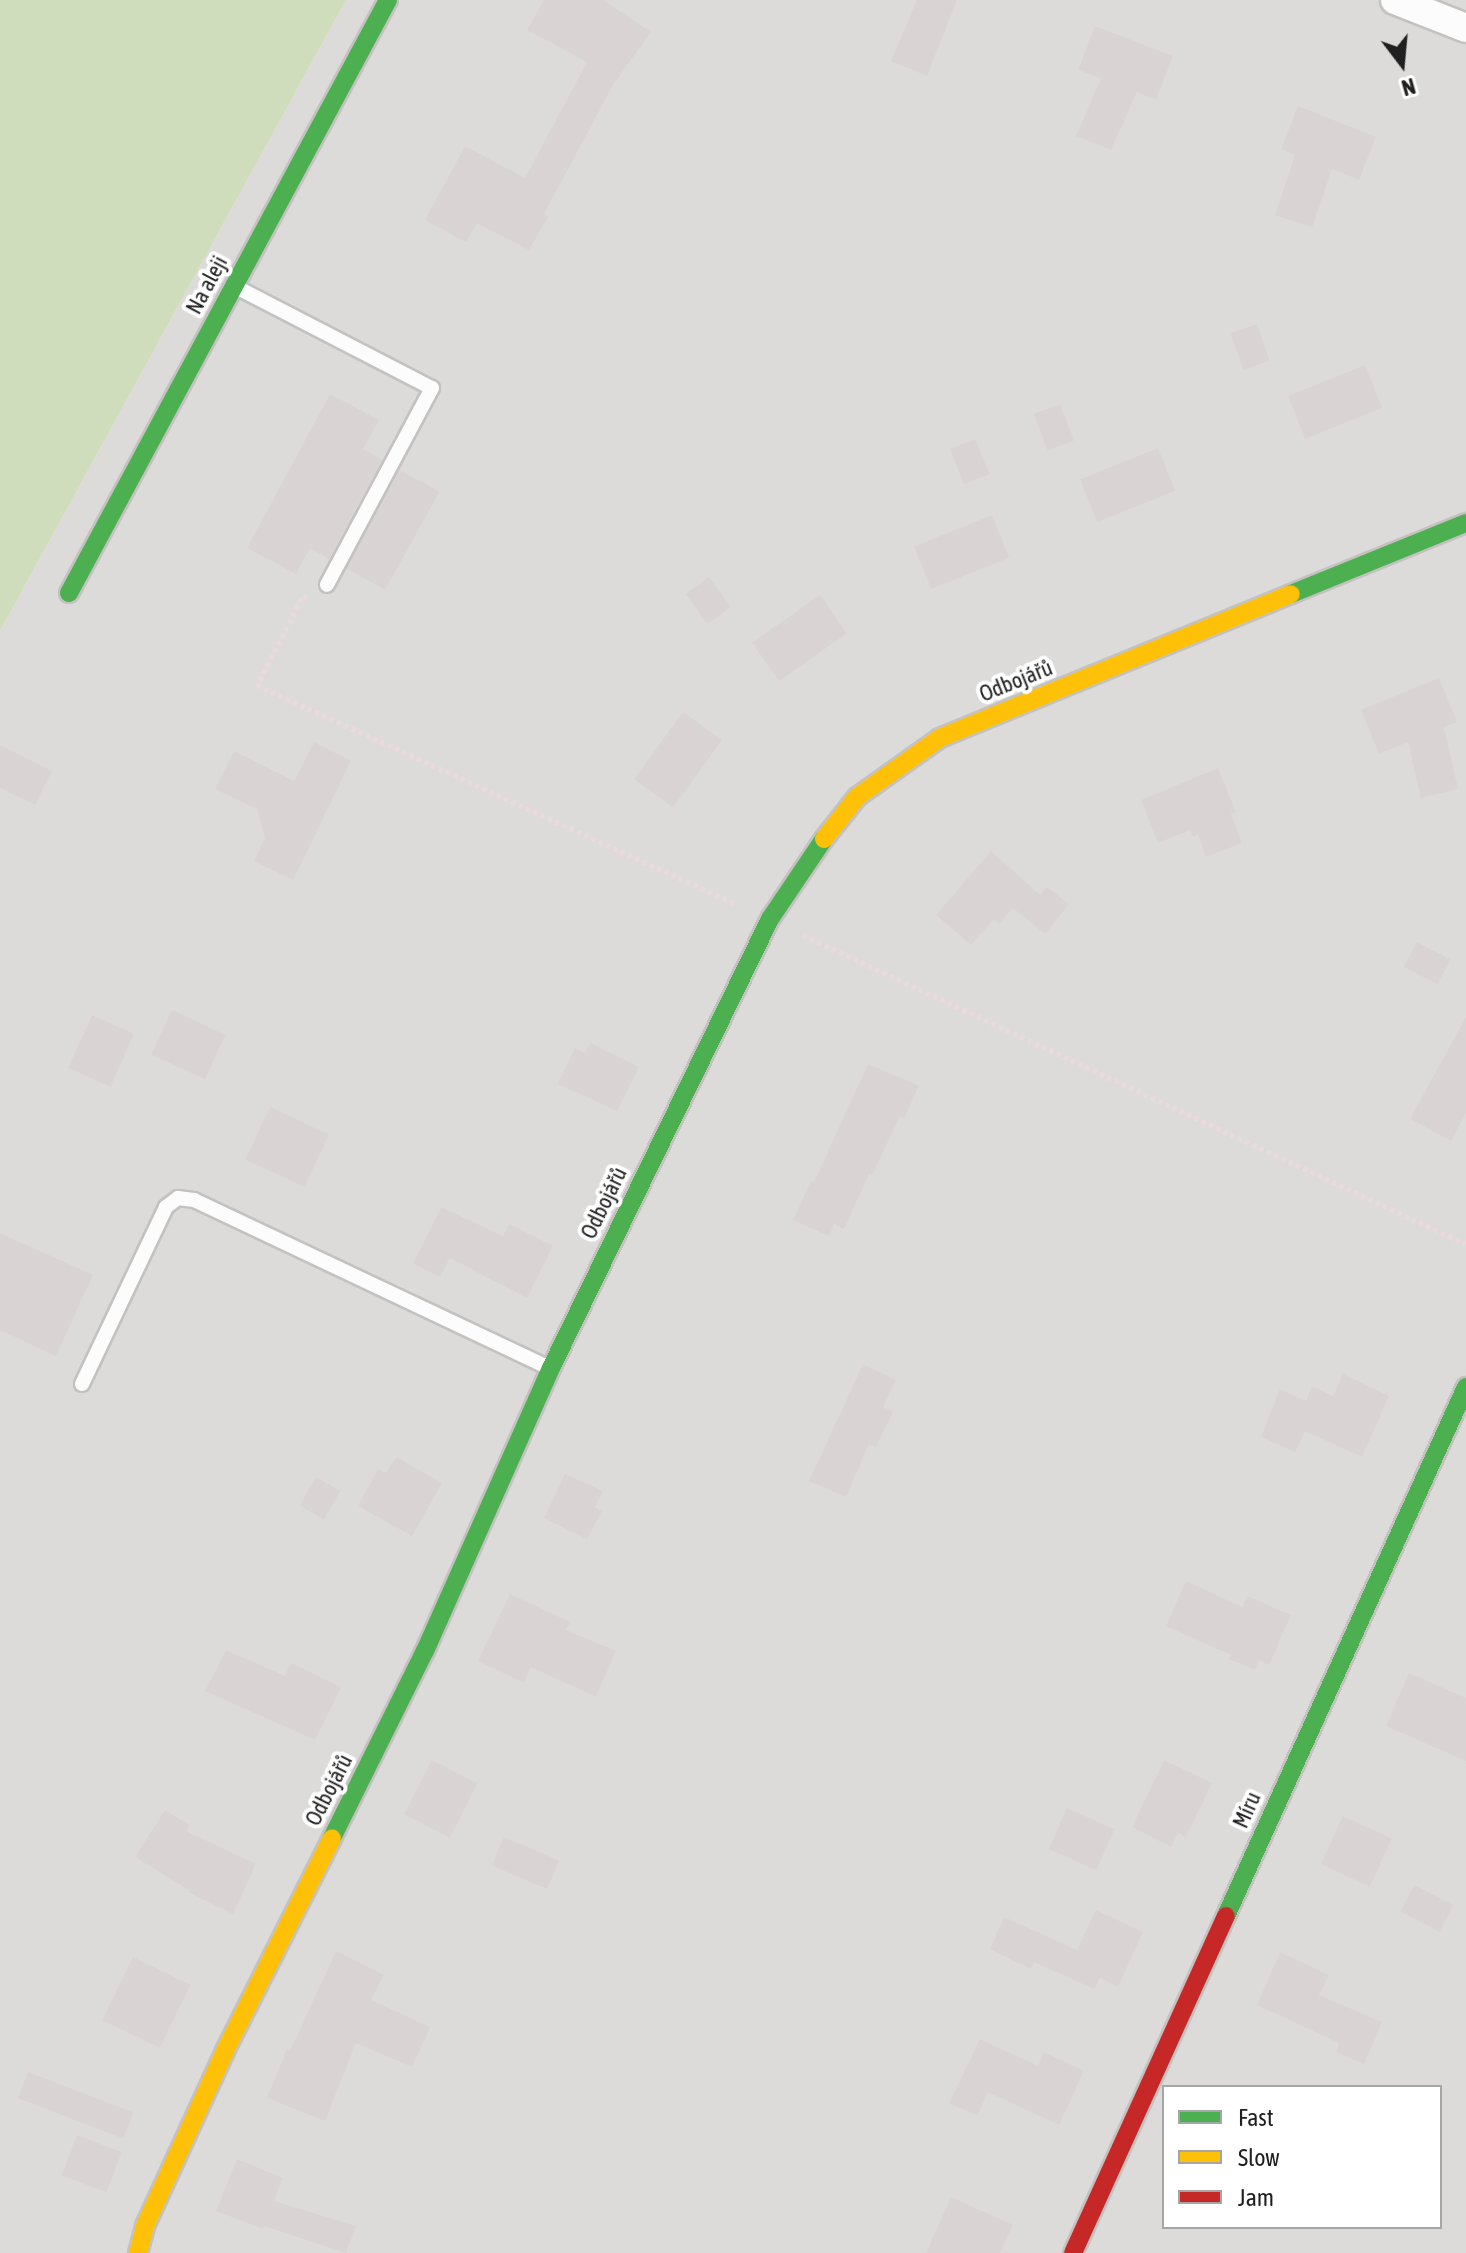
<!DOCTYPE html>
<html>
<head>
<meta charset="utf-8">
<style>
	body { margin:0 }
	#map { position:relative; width:1466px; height:2253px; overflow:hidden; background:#eeebe8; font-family:"Asap Condensed",sans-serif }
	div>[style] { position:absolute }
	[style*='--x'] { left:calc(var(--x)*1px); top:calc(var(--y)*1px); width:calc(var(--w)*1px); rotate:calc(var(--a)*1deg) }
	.residential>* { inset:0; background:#dddbda }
	.forest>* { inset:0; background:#d0ddbc }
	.building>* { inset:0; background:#d9d4d3; transform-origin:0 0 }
	.path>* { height:5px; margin-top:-2.5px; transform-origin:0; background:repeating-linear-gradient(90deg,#ecd9db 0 4px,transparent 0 8px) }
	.roads { filter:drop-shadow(2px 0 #c4c2c1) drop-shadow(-2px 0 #c4c2c1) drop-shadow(0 2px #c4c2c1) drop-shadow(0 -2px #c4c2c1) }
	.lane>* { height:14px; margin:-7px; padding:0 7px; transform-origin:7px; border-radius:7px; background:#fcfcfc }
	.street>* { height:28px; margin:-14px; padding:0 14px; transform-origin:14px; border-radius:14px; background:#fcfcfc }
	.fast>* { height:18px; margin:-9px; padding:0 9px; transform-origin:9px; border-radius:9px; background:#4caf50 }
	.slow>* { height:18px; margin:-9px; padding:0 9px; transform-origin:9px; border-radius:9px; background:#ffc107 }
	.jam>* { height:18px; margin:-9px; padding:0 9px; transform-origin:9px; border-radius:9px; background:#c62828 }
	span { translate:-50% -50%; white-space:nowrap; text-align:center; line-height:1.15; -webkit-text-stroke:8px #fff; paint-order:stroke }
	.street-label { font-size:22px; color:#202020 }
	.legend { position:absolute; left:1162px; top:2085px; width:280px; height:144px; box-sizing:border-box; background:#fff; border:2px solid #a6a6a6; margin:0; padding:10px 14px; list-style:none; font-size:24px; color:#202020 }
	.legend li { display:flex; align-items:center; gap:16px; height:40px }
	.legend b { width:40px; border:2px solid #a6a6a6 }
	.north { position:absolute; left:1362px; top:24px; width:80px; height:80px; -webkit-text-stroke:6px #fff; paint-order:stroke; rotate:164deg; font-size:22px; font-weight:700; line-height:32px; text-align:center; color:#202020 }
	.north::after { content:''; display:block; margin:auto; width:28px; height:36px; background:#202020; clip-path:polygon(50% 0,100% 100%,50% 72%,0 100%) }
</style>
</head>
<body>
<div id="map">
	<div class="residential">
		<i style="clip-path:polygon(evenodd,346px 0,1466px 0,1466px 2253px,0 2253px,0 631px,346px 0,1164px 2087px,1440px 2087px,1440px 2227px,1164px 2227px,1164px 2087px)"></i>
	</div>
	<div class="forest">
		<i style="clip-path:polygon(0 0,346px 0,0 631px)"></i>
	</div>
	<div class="building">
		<i style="clip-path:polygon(544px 0,603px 0,651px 32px,613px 85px,544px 214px,548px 217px,529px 250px,477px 223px,466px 242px,425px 220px,465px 146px,525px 178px,587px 62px,527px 30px)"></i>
		<i style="clip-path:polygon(917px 0,957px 0,927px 76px,891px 61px)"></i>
		<i style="clip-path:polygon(1095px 26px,1173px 56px,1156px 100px,1137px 92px,1111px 150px,1076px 136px,1101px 78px,1078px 70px)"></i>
		<i style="clip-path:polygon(1298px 106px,1376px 137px,1359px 180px,1332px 169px,1312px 227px,1275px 215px,1295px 155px,1281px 149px)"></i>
		<i style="left:1257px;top:324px;width:39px;height:28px;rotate:71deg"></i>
		<i style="left:1365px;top:365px;width:46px;height:83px;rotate:68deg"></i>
		<i style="clip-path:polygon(330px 394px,379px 420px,363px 449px,382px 460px,329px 559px,310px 548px,296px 574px,247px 548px)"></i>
		<i style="left:1060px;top:404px;width:39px;height:28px;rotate:69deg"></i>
		<i style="left:975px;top:439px;width:38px;height:27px;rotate:68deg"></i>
		<i style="left:1158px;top:448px;width:46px;height:84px;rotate:68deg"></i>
		<i style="left:400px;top:470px;width:45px;height:112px;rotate:29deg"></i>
		<i style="left:992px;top:515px;width:46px;height:84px;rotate:68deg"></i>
		<i style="left:709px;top:577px;width:37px;height:29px;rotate:54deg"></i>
		<i style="left:820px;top:595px;width:47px;height:83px;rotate:55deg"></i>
		<i style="clip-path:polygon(1439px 678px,1457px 722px,1444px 727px,1458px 789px,1421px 798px,1408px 742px,1379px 754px,1361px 710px)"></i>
		<i style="left:683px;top:712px;width:48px;height:83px;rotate:36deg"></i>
		<i style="clip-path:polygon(314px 742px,351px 761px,293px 880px,254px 861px,265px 838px,257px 809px,215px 789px,234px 751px,294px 781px)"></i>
		<i style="clip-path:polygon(0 745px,52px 771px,35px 805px,0 788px)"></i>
		<i style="clip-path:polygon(1218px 768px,1236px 812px,1231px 814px,1242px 843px,1206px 857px,1198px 834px,1193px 837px,1190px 830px,1158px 843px,1141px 800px)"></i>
		<i style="clip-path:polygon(991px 851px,1040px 895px,1047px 887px,1069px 904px,1045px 934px,1013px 908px,999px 924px,994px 919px,971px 945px,936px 915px)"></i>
		<i style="left:1417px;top:942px;width:38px;height:28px;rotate:28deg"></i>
		<i style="left:172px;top:1010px;width:59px;height:49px;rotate:25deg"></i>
		<i style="left:92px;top:1015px;width:46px;height:58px;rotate:24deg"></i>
		<i style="clip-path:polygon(1466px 1017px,1466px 1113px,1451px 1141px,1410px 1119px)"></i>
		<i style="clip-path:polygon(590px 1043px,639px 1067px,617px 1111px,558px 1084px,575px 1048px,585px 1053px)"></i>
		<i style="clip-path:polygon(868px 1064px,919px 1086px,904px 1118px,900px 1116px,872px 1176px,869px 1174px,844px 1229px,834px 1224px,829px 1236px,793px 1220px,811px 1181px,814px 1182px)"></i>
		<i style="left:270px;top:1107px;width:65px;height:58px;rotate:25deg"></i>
		<i style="clip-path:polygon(441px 1207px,503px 1236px,509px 1224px,553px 1246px,527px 1298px,450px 1258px,440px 1277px,413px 1263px)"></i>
		<i style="clip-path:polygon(0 1233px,93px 1275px,56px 1356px,0 1330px)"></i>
		<i style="clip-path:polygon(863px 1364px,896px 1380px,883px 1407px,893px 1412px,876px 1447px,869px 1444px,846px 1497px,809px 1481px)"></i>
		<i style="clip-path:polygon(1343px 1374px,1389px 1396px,1362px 1457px,1305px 1431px,1295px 1452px,1261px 1437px,1280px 1389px,1306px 1401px,1312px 1386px,1333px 1396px)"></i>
		<i style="clip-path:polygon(396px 1457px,442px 1483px,412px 1536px,358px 1506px,378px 1469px,386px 1473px)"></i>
		<i style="clip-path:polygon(565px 1474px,603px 1491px,595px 1507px,602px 1511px,587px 1539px,544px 1518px)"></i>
		<i style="left:316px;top:1477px;width:28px;height:33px;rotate:30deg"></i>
		<i style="clip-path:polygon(1186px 1581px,1242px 1607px,1247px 1596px,1291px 1615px,1269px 1665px,1259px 1660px,1255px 1670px,1229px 1659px,1231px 1655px,1166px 1626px)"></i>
		<i style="clip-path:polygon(510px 1594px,570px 1622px,566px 1630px,616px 1651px,596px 1697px,531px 1667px,524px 1683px,478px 1661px)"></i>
		<i style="clip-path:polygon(226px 1650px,285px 1676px,291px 1663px,341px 1687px,315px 1740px,205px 1691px)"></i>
		<i style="clip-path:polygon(1409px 1673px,1466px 1698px,1466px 1761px,1386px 1726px)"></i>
		<i style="left:432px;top:1760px;width:51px;height:61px;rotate:27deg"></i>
		<i style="clip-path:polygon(1164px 1760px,1212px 1783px,1186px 1837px,1178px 1833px,1171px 1847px,1132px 1827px)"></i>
		<i style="left:1067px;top:1808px;width:52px;height:45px;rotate:24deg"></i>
		<i style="clip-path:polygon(165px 1810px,189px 1825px,186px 1831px,256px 1864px,233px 1914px,188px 1892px,189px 1890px,135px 1857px)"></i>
		<i style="left:1343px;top:1816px;width:54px;height:53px;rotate:25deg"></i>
		<i style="left:504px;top:1837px;width:60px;height:31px;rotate:23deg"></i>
		<i style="left:1414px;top:1885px;width:44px;height:30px;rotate:27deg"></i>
		<i style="clip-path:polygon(1096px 1910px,1143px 1932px,1118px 1987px,1100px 1978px,1094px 1989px,1034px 1962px,1031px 1969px,990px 1949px,1004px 1917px,1077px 1950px)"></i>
		<i style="clip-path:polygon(336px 1951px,384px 1975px,371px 2000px,430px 2027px,412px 2067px,356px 2043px,325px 2121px,267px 2098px,287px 2049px,290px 2051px)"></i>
		<i style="clip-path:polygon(1280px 1952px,1329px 1975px,1319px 1995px,1382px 2022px,1364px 2064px,1336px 2052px,1339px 2043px,1257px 2005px)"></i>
		<i style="left:133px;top:1957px;width:64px;height:70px;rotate:26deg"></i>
		<i style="clip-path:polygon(980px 2039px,1038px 2066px,1044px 2052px,1084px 2071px,1059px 2125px,988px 2092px,977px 2116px,949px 2103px)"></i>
		<i style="left:28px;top:2072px;width:113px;height:28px;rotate:21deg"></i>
		<i style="left:77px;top:2135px;width:48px;height:43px;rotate:21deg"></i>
		<i style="clip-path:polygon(237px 2159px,283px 2178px,274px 2201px,356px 2226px,346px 2253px,264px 2226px,263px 2229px,216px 2211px)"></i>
		<i style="clip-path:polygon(951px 2197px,1013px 2225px,1000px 2253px,926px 2253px)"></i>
	</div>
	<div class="path">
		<i style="--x:307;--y:596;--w:5;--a:158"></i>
		<i style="--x:302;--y:598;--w:98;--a:117.3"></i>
		<i style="--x:257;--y:685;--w:527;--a:24.57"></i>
		<i style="--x:803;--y:935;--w:731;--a:24.99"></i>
	</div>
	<div class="roads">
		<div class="lane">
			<i style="--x:236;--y:287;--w:220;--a:27.3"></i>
			<i style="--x:432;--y:388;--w:223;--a:118.1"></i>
			<i style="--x:82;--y:1384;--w:196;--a:-64.6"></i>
			<i style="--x:166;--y:1207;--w:15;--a:-37"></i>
			<i style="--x:178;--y:1198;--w:16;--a:7"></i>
			<i style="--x:194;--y:1200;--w:394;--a:25.3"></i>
		</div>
		<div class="street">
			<i style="--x:1395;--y:0;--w:76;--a:21.5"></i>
		</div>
		<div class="fast">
			<i style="--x:69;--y:593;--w:673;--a:-61.72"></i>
			<i style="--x:1291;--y:594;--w:189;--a:-22.1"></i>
			<i style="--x:332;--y:1838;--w:209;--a:-63.6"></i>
			<i style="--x:425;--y:1651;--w:310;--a:-66"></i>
			<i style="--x:551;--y:1368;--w:500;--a:-64"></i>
			<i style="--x:770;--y:919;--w:97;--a:-56"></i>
			<i style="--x:1226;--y:1916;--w:581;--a:-65.6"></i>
		</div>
		<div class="slow">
			<i style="--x:824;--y:839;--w:53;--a:-51.8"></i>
			<i style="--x:857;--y:797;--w:102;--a:-35.4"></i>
			<i style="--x:940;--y:738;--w:379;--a:-22.3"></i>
			<i style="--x:138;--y:2253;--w:28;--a:-75"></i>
			<i style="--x:145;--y:2226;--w:192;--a:-65.4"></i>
			<i style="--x:225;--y:2051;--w:238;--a:-63.3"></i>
		</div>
		<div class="jam">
			<i style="--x:1073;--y:2253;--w:370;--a:-65.6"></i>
		</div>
	</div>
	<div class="street-label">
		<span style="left:207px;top:285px;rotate:-62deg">Na aleji</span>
		<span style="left:1016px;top:681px;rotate:-22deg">Odbojářů</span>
		<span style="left:604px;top:1203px;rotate:-64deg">Odbojářů</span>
		<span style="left:329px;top:1790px;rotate:-63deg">Odbojářů</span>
		<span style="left:1247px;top:1810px;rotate:-66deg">Míru</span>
	</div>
	<ul class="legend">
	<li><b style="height:10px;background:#4caf50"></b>Fast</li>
	<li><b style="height:10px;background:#ffc107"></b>Slow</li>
	<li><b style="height:10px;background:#c62828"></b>Jam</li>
	</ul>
	<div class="north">N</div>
</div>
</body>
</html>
